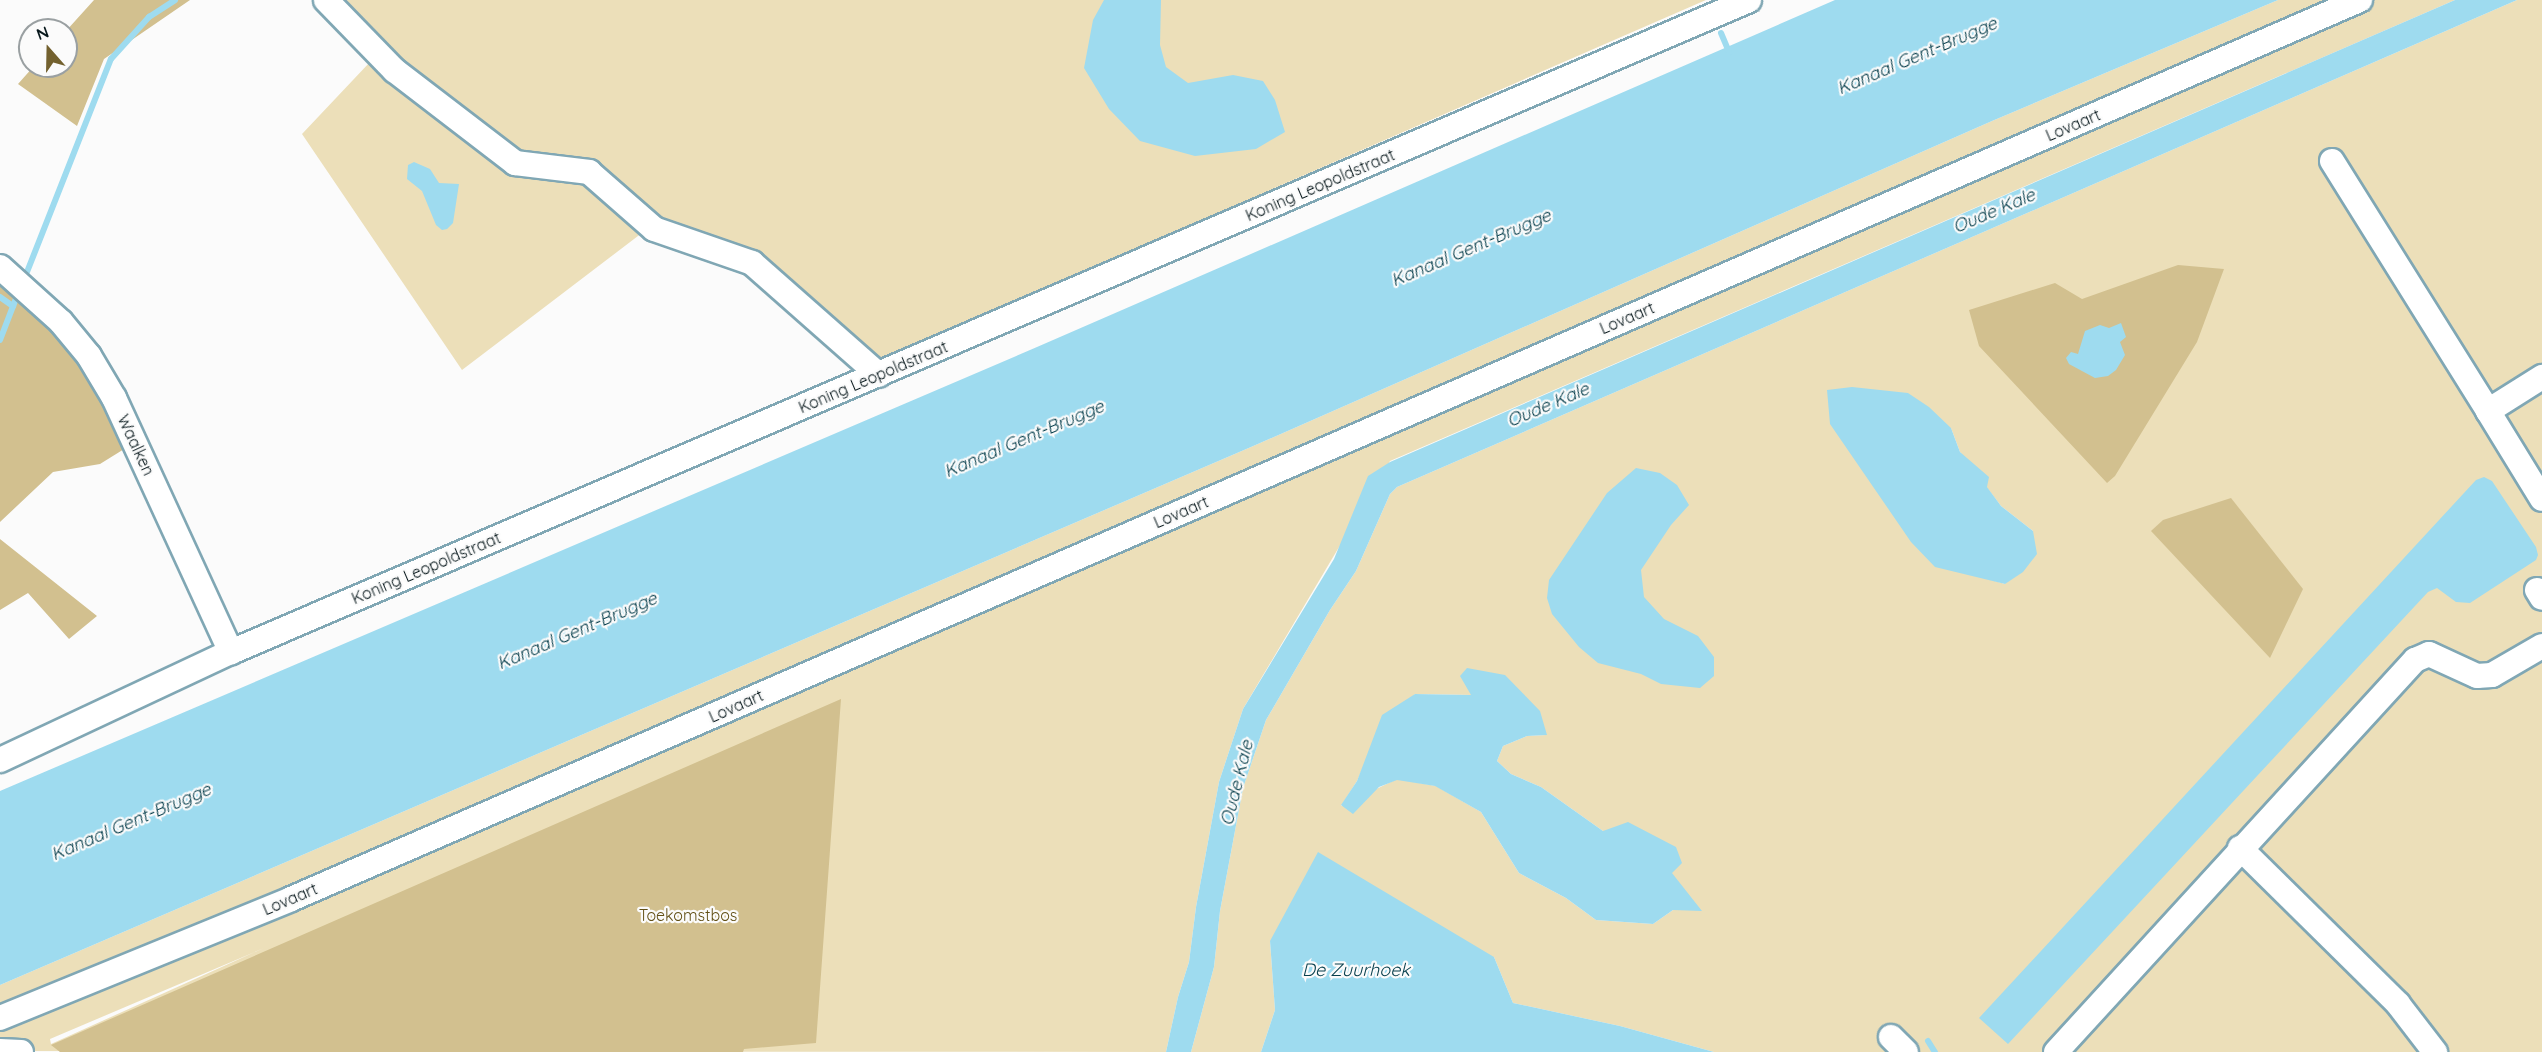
<!DOCTYPE html>
<html>
<head>
<meta charset="utf-8">
<style>
	body { margin:0 }
	#map { position:relative; width:2542px; height:1052px; overflow:hidden; background:#fbfbfb; font-family:Quicksand,sans-serif }
	div>[style] { position:absolute }
	[style*='--x'] { left:calc(var(--x)*1px); top:calc(var(--y)*1px); width:calc(var(--w)*1px); rotate:calc(var(--a)*1deg) }
	.green>* { inset:0; background:#ecdfb9 }
	.forest>* { inset:0; background:#d2c08f }
	.water>* { inset:0; background:#9edbef }
	.stream>* { height:6px; margin:-3px; padding:0 3px; transform-origin:3px; border-radius:3px; background:#9edbef }
	.roads { filter:drop-shadow(2px 0 #80a7b4) drop-shadow(-2px 0 #80a7b4) drop-shadow(0 2px #80a7b4) drop-shadow(0 -2px #80a7b4) }
	.minor>* { height:24px; margin:-12px; padding:0 12px; transform-origin:12px; border-radius:12px; background:#fff }
	span { translate:-50% -50%; white-space:nowrap; text-align:center; line-height:1.15; -webkit-text-stroke:4.5px #fbfbfb; paint-order:stroke }
	.street-label { font-size:16px; color:#08181c }
	.park-label { font-size:16px; color:#624f14 }
	.water-label { font-size:18px; color:#08404e; font-style:italic }
	.north { position:absolute; left:18px; top:18px; width:60px; height:60px; box-sizing:border-box; background:#fbfbfb; border:2px solid #9aa0a2; border-radius:50%; rotate:340deg; font-size:16px; font-weight:700; line-height:24px; text-align:center; color:#08181c }
	.north::after { content:''; display:block; margin:auto; width:21px; height:27px; background:#73612f; clip-path:polygon(50% 0,100% 100%,50% 72%,0 100%) }
</style>
</head>
<body>
<div id="map">
	<div class="green">
		<i style="clip-path:polygon(343px 0,1706px 0,878px 361px,752px 251px,659px 220px,462px 370px,302px 134px,387px 44px)"></i>
		<i style="clip-path:polygon(evenodd,2278px 0,2455px 0,1390px 461px,1243px 709px,1219px 782px,1196px 907px,1189px 962px,1178px 997px,1166px 1052px,0 1051px,0 985px,1251px 447px,1992px 121px,2278px 0,264px 948px,51px 1044px,50px 1039px,264px 948px)"></i>
		<i style="clip-path:polygon(evenodd,2517px 0,2542px 0,2542px 1052px,1714px 1052px,1620px 1026px,1513px 1003px,1494px 957px,1270px 941px,1275px 1010px,1261px 1052px,1191px 1052px,1214px 967px,1220px 911px,1243px 788px,1266px 720px,1330px 610px,1356px 571px,1390px 494px,1397px 487px,2517px 0,1951px 428px,1960px 452px,2001px 506px,2033px 531px,2005px 584px,1974px 575px,1951px 428px,2517px 0,1415px 694px,1472px 695px,1546px 735px,1527px 736px,1503px 746px,1497px 761px,1511px 774px,1541px 787px,1603px 831px,1673px 910px,1653px 924px,1596px 920px,1566px 898px,1519px 873px,1481px 812px,1436px 786px,1397px 779px,1341px 806px,1357px 781px,1370px 751px,1415px 694px)"></i>
	</div>
	<div class="forest">
		<i style="clip-path:polygon(94px 0,190px 0,104px 59px,77px 126px,18px 84px,34px 66px,66px 66px,66px 31px)"></i>
		<i style="clip-path:polygon(2178px 265px,2224px 269px,2197px 342px,2115px 476px,2107px 483px,1979px 346px,1969px 310px,2055px 283px,2082px 299px)"></i>
		<i style="clip-path:polygon(0 275px,68px 336px,129px 446px,100px 464px,53px 472px,0 522px)"></i>
		<i style="clip-path:polygon(2231px 498px,2303px 589px,2270px 658px,2151px 531px,2163px 520px)"></i>
		<i style="clip-path:polygon(0 540px,0 539px,97px 616px,69px 639px,28px 593px,0 610px)"></i>
		<i style="clip-path:polygon(841px 699px,816px 1043px,744px 1049px,743px 1052px,60px 1052px,51px 1045px)"></i>
	</div>
	<div class="water">
		<i style="clip-path:polygon(1104px 0,1161px 0,1160px 45px,1166px 67px,1188px 83px,1233px 75px,1263px 81px,1275px 100px,1285px 132px,1256px 149px,1195px 156px,1140px 141px,1109px 109px,1084px 68px,1093px 20px)"></i>
		<i style="clip-path:polygon(1835px 0,2278px 0,1992px 121px,1251px 447px,0 985px,0 791px,1037px 347px)"></i>
		<i style="clip-path:polygon(2455px 0,2517px 0,1397px 487px,1390px 494px,1356px 571px,1330px 610px,1266px 720px,1243px 788px,1220px 911px,1214px 967px,1191px 1052px,1166px 1052px,1178px 997px,1189px 962px,1196px 907px,1219px 782px,1243px 709px,1334px 559px,1368px 476px,1390px 462px)"></i>
		<i style="clip-path:polygon(414px 162px,430px 169px,439px 183px,459px 184px,453px 223px,447px 229px,442px 230px,436px 225px,422px 191px,407px 179px,408px 165px)"></i>
		<i style="clip-path:polygon(2121px 323px,2126px 337px,2120px 342px,2125px 355px,2116px 370px,2108px 376px,2095px 378px,2069px 364px,2066px 358px,2071px 352px,2078px 354px,2085px 331px,2100px 325px,2109px 328px)"></i>
		<i style="clip-path:polygon(1852px 387px,1908px 393px,1929px 407px,1951px 428px,1960px 452px,1989px 477px,1987px 487px,2001px 506px,2033px 531px,2037px 554px,2023px 572px,2005px 584px,1935px 567px,1911px 542px,1830px 424px,1827px 390px)"></i>
		<i style="clip-path:polygon(1636px 468px,1660px 473px,1677px 485px,1689px 505px,1671px 525px,1641px 570px,1644px 597px,1664px 619px,1698px 636px,1714px 657px,1714px 676px,1700px 688px,1661px 684px,1641px 674px,1598px 663px,1579px 647px,1552px 614px,1547px 598px,1549px 580px,1607px 493px)"></i>
		<i style="clip-path:polygon(2484px 477px,2492px 481px,2536px 547px,2538px 555px,2536px 560px,2470px 603px,2456px 602px,2437px 588px,2428px 592px,2008px 1044px,1979px 1018px,2476px 480px)"></i>
		<i style="clip-path:polygon(1467px 668px,1505px 675px,1540px 711px,1547px 735px,1527px 736px,1503px 746px,1497px 761px,1511px 774px,1541px 787px,1603px 831px,1628px 822px,1676px 847px,1682px 863px,1672px 873px,1702px 911px,1673px 910px,1653px 924px,1596px 920px,1566px 898px,1519px 873px,1481px 812px,1435px 786px,1397px 780px,1379px 787px,1353px 814px,1341px 805px,1357px 781px,1382px 715px,1415px 694px,1471px 695px,1460px 676px)"></i>
		<i style="clip-path:polygon(1318px 852px,1494px 957px,1513px 1003px,1620px 1026px,1714px 1052px,1261px 1052px,1275px 1010px,1270px 941px)"></i>
	</div>
	<div class="stream">
		<i style="--x:1721;--y:33;--w:21;--a:67"></i>
		<i style="--x:27;--y:272;--w:229;--a:-68.5"></i>
		<i style="--x:111;--y:59;--w:57;--a:-47.9"></i>
		<i style="--x:149;--y:17;--w:31;--a:-33"></i>
		<i style="--x:0;--y:297;--w:16;--a:35"></i>
		<i style="--x:0;--y:340;--w:47;--a:-68.9"></i>
		<i style="--x:1928;--y:1041;--w:13;--a:58"></i>
	</div>
	<div class="roads">
		<div class="minor">
			<i style="--x:326;--y:0;--w:98;--a:45.8"></i>
			<i style="--x:394;--y:70;--w:153;--a:37.5"></i>
			<i style="--x:515;--y:163;--w:75;--a:6.9"></i>
			<i style="--x:589;--y:172;--w:86;--a:41.2"></i>
			<i style="--x:654;--y:229;--w:104;--a:19.1"></i>
			<i style="--x:752;--y:263;--w:169;--a:41.4"></i>
			<i style="--x:2332;--y:161;--w:295;--a:58"></i>
			<i style="--x:2488;--y:411;--w:64;--a:-32.2"></i>
			<i style="--x:0;--y:267;--w:82;--a:42"></i>
			<i style="--x:61;--y:322;--w:44;--a:50.5"></i>
			<i style="--x:89;--y:356;--w:49;--a:59.2"></i>
			<i style="--x:114;--y:398;--w:280;--a:65.3"></i>
			<i style="--x:2488;--y:411;--w:103;--a:58.5"></i>
			<i style="--x:2537;--y:590;--w:9;--a:58"></i>
			<i style="--x:0;--y:760;--w:255;--a:-25.1"></i>
			<i style="--x:231;--y:652;--w:1652;--a:-23.24"></i>
			<i style="--x:2240;--y:848;--w:222;--a:44.6"></i>
			<i style="--x:2398;--y:1004;--w:61;--a:52.4"></i>
			<i style="--x:0;--y:1018;--w:314;--a:-22.2"></i>
			<i style="--x:291;--y:899;--w:2256;--a:-23.49"></i>
			<i style="--x:1891;--y:1037;--w:21;--a:45"></i>
			<i style="--x:0;--y:1051;--w:21;--a:3"></i>
			<i style="--x:2056;--y:1052;--w:532;--a:-47.52"></i>
			<i style="--x:2415;--y:660;--w:15;--a:-23"></i>
			<i style="--x:2429;--y:654;--w:53;--a:24.6"></i>
			<i style="--x:2477;--y:676;--w:15;--a:-4"></i>
			<i style="--x:2492;--y:675;--w:58;--a:-30.1"></i>
		</div>
	</div>
	<div class="street-label">
		<span style="left:2073px;top:125px;rotate:-23deg">Lovaart</span>
		<span style="left:1320px;top:185px;rotate:-23deg">Koning Leopoldstraat</span>
		<span style="left:1627px;top:318px;rotate:-23deg">Lovaart</span>
		<span style="left:873px;top:377px;rotate:-23deg">Koning Leopoldstraat</span>
		<span style="left:136px;top:445px;rotate:65deg">Waalken</span>
		<span style="left:1181px;top:512px;rotate:-23deg">Lovaart</span>
		<span style="left:426px;top:568px;rotate:-23deg">Koning Leopoldstraat</span>
		<span style="left:736px;top:706px;rotate:-24deg">Lovaart</span>
		<span style="left:290px;top:899px;rotate:-23deg">Lovaart</span>
	</div>
	<div class="park-label">
		<span style="left:688px;top:915px">Toekomstbos</span>
	</div>
	<div class="water-label">
		<span style="left:1917px;top:56px;rotate:-23deg">Kanaal Gent-Brugge</span>
		<span style="left:1994px;top:211px;rotate:-23deg">Oude Kale</span>
		<span style="left:1471px;top:248px;rotate:-23deg">Kanaal Gent-Brugge</span>
		<span style="left:1548px;top:405px;rotate:-23deg">Oude Kale</span>
		<span style="left:1024px;top:439px;rotate:-23deg">Kanaal Gent-Brugge</span>
		<span style="left:577px;top:631px;rotate:-23deg">Kanaal Gent-Brugge</span>
		<span style="left:1237px;top:783px;rotate:-76deg">Oude Kale</span>
		<span style="left:131px;top:822px;rotate:-23deg">Kanaal Gent-Brugge</span>
		<span style="left:1356px;top:970px">De Zuurhoek</span>
	</div>
	<div class="north">N</div>
</div>
</body>
</html>
